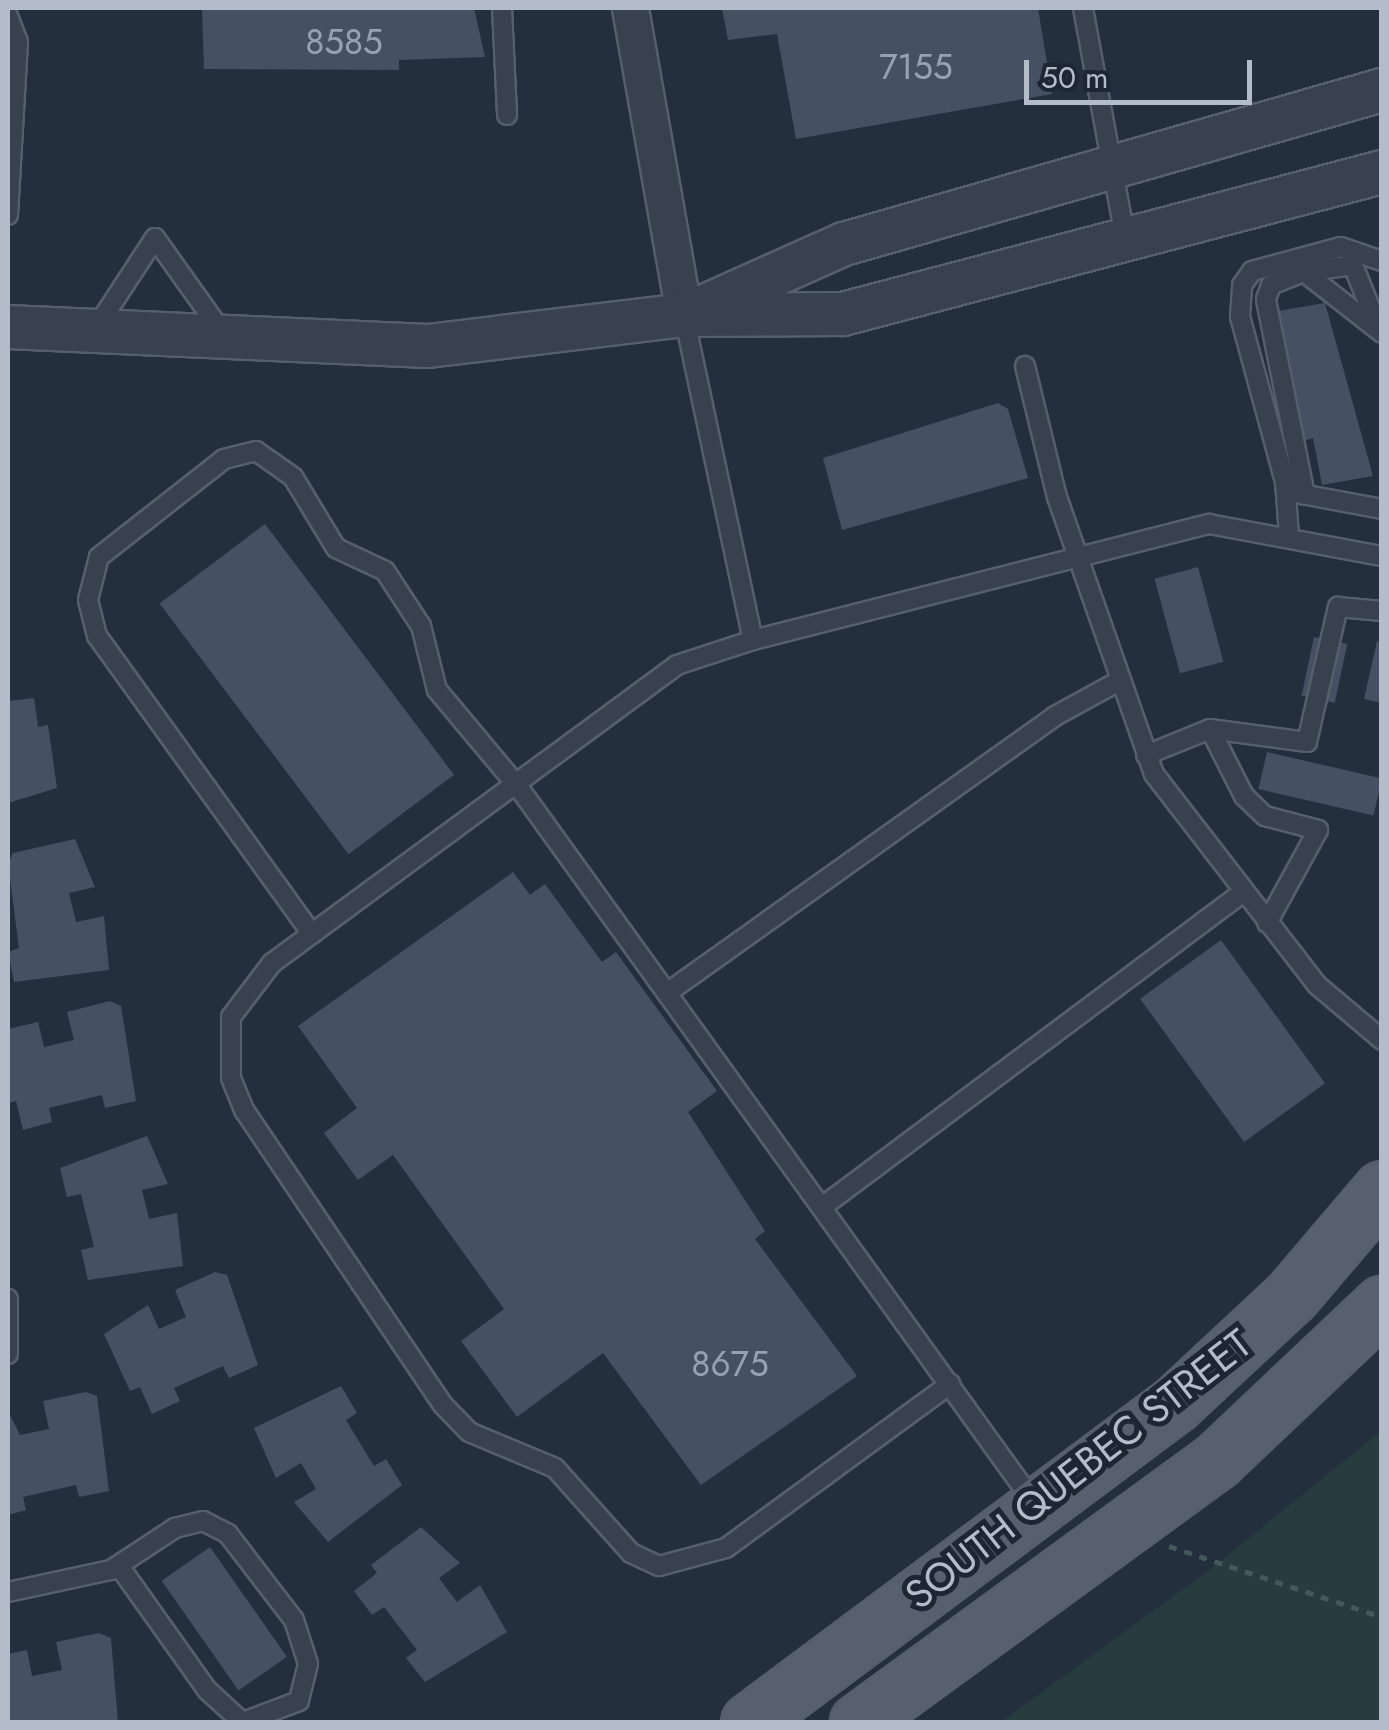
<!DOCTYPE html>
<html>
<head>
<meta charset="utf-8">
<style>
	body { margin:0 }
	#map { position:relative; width:1389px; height:1730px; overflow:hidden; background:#242f3e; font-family:Jost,sans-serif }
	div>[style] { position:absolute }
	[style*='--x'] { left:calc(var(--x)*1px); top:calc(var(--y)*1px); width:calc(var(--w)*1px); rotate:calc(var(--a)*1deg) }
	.green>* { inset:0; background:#263c3f }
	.building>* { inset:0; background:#455162; transform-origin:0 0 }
	.path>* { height:5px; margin-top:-2.5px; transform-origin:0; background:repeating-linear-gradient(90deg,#44595c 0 8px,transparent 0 16px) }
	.roads { filter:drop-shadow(2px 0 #565f6c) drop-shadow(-2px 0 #565f6c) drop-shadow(0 2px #565f6c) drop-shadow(0 -2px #565f6c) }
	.service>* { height:18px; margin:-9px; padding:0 9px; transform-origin:9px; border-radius:9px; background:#38414e }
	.minor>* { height:35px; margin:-17.5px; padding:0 17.5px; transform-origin:17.5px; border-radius:17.5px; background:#38414e }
	.tertiary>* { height:42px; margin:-21px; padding:0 21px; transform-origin:21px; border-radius:21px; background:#38414e }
	.primary>* { height:55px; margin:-27.5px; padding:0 27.5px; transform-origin:27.5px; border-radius:27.5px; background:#56606e }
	span { translate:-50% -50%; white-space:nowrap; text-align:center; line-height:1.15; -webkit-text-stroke:10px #1d2633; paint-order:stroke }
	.number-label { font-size:35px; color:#98a1af }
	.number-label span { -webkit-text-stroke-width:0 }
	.street-label { font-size:40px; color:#b4bcc9 }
	.frame { position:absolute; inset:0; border:10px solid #b4bcc9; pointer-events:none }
	.scale { position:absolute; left:1024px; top:60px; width:228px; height:45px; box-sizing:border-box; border:5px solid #b4bcc9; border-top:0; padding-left:12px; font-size:30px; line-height:35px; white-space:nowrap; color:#b4bcc9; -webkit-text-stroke:8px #1d2633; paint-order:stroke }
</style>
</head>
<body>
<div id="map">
	<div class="green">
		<i style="clip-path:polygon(1381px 1431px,1381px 1722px,1001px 1722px,1212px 1568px)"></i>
	</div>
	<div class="building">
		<i style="clip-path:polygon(202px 8px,474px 8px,485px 57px,399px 60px,399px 70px,204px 69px)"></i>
		<i style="clip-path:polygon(722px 8px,1038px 8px,1052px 94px,796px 139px,777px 34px,728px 40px)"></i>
		<i style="clip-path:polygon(1325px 303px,1373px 476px,1322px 485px,1313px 438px,1303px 441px,1278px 311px)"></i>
		<i style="clip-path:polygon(998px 403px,1008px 409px,1028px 478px,842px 530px,823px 458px)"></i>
		<i style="left:265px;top:524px;width:314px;height:132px;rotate:53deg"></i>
		<i style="left:1198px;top:567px;width:98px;height:45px;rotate:75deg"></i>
		<i style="left:1314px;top:637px;width:34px;height:60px;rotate:12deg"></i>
		<i style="clip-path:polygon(1377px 641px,1382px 642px,1382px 703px,1364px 699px)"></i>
		<i style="clip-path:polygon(34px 698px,38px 727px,48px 725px,57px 788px,8px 803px,8px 701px)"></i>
		<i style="left:1267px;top:752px;width:118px;height:38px;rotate:13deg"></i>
		<i style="clip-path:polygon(75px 839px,95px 887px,69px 893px,76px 922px,104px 916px,109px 970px,14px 982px,8px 952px,19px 948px,8px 864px,13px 853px)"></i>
		<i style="clip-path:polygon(513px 872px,530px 895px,545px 884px,602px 962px,616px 952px,717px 1091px,688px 1112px,765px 1231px,755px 1239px,857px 1376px,701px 1485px,603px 1353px,517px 1417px,461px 1341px,504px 1309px,393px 1155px,358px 1180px,324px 1133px,357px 1108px,298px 1026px)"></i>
		<i style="left:1221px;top:940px;width:177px;height:100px;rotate:54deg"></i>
		<i style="clip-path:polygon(110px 1001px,121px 1006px,136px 1101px,105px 1108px,102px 1095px,49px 1108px,52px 1122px,23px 1130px,16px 1101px,8px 1103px,8px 1029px,38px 1022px,44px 1047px,74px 1040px,67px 1012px)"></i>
		<i style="clip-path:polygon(147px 1136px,168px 1184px,142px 1190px,149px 1219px,177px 1213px,183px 1266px,88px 1280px,81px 1250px,94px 1247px,81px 1194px,67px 1197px,60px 1168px)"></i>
		<i style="clip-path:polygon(215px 1272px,227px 1275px,258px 1365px,229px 1378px,223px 1366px,174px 1388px,180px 1401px,152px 1414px,140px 1387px,130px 1391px,104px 1334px,148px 1305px,159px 1329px,186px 1317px,175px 1290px)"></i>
		<i style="clip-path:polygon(341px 1386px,357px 1413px,346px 1420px,374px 1466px,386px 1459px,402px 1485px,328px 1542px,294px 1502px,316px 1489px,301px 1463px,276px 1478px,254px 1428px)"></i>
		<i style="clip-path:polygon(86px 1392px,97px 1396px,109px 1491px,79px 1497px,76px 1485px,23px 1497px,26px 1510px,8px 1515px,8px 1411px,20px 1435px,49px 1429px,43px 1401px)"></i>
		<i style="clip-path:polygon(421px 1527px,460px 1563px,439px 1578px,457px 1602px,480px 1585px,507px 1632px,425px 1682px,406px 1658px,417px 1650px,384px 1607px,372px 1615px,354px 1591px,377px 1573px,371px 1565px)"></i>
		<i style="left:210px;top:1547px;width:134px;height:59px;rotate:55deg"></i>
		<i style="clip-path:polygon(99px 1633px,111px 1638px,118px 1722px,8px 1722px,8px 1654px,27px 1650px,32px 1676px,62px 1670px,56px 1642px)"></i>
	</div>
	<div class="path">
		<i style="--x:1169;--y:1546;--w:225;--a:18.4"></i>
	</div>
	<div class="roads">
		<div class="service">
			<i style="--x:502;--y:8;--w:107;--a:87.3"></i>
			<i style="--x:1083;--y:8;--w:238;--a:79.6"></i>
			<i style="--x:8;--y:16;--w:28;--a:69"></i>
			<i style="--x:18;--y:42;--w:173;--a:93.3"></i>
			<i style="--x:155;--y:238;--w:115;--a:54.5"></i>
			<i style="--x:1304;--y:272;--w:49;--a:-8.1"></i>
			<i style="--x:1353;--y:265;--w:59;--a:68.2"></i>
			<i style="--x:684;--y:316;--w:331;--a:78"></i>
			<i style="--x:753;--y:640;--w:471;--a:-14.3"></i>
			<i style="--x:1209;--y:524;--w:176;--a:10.5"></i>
			<i style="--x:98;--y:325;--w:104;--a:-56.8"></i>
			<i style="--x:1025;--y:366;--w:135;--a:76.3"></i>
			<i style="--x:1057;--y:497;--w:293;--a:70.7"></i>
			<i style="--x:1154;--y:774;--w:267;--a:52.3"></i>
			<i style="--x:1317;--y:985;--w:85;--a:40.2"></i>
			<i style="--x:1296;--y:493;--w:87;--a:10.5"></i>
			<i style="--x:1305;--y:495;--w:200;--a:-101.3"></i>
			<i style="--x:1266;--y:299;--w:15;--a:-70"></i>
			<i style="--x:1271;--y:285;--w:35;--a:-22"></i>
			<i style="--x:1304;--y:272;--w:99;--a:38"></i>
			<i style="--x:1289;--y:536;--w:54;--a:-94.2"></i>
			<i style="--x:1285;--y:482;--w:172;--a:-105.2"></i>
			<i style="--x:1240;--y:316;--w:31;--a:-86"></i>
			<i style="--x:1242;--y:285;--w:17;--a:-54"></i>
			<i style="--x:1252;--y:271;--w:92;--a:-15.1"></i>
			<i style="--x:1341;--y:247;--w:43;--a:18.9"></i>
			<i style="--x:753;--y:640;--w:80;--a:161.8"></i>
			<i style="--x:677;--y:665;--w:503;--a:143.65"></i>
			<i style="--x:272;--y:963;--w:68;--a:127.2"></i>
			<i style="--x:231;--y:1017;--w:61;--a:90"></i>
			<i style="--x:231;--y:1078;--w:35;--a:68"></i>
			<i style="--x:244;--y:1110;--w:356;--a:56"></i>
			<i style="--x:443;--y:1405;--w:37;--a:46"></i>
			<i style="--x:469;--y:1432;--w:93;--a:22.7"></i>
			<i style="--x:555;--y:1468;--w:114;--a:48.2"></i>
			<i style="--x:631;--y:1553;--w:31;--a:25"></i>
			<i style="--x:659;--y:1566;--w:69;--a:-15"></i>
			<i style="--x:726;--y:1548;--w:278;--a:-36.2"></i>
			<i style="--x:1210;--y:729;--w:75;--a:63.1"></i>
			<i style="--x:1244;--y:796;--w:29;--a:44"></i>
			<i style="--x:1265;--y:816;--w:55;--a:14.8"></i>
			<i style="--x:1318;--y:830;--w:106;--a:118.7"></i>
			<i style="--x:1146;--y:755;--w:69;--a:-22.1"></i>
			<i style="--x:1210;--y:729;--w:98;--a:7.6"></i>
			<i style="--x:1307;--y:742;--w:139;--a:-77.1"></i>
			<i style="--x:1338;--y:607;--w:44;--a:5.2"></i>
			<i style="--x:312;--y:934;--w:367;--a:-125.8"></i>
			<i style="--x:97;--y:636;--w:37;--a:-104"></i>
			<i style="--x:88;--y:600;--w:44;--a:-75.7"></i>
			<i style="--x:99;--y:557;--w:159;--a:-38.1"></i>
			<i style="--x:224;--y:459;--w:33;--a:-14"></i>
			<i style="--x:256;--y:451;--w:45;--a:35.1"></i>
			<i style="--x:293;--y:477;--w:83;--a:58.8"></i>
			<i style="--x:336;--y:548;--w:54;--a:25.1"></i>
			<i style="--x:385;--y:571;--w:66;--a:56.8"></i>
			<i style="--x:421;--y:626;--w:66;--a:76"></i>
			<i style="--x:437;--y:690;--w:128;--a:50.1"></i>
			<i style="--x:519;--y:788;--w:883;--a:54.22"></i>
			<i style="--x:667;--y:993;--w:477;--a:-35.5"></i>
			<i style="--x:1055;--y:716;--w:73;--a:-28.7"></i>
			<i style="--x:822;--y:1207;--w:524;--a:-36.78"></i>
			<i style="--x:8;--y:1299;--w:55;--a:90"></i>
			<i style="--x:119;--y:1566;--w:152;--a:54.6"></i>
			<i style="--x:207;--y:1690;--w:47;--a:42.4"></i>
			<i style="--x:8;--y:1592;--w:105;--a:-12.1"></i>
			<i style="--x:111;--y:1570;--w:77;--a:-33.3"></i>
			<i style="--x:175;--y:1528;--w:29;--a:-14"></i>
			<i style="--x:203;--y:1521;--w:28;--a:27"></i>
			<i style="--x:228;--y:1534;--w:108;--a:52.5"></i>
			<i style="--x:294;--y:1620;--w:46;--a:72.3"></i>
			<i style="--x:308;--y:1664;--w:38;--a:104"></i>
			<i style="--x:299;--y:1701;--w:60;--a:159.4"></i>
		</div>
		<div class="minor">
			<i style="--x:630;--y:8;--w:312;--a:80"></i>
		</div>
		<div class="tertiary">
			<i style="--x:685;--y:315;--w:174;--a:-24.1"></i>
			<i style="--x:844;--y:244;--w:560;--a:-15.97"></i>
			<i style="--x:8;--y:327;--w:420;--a:2.6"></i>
			<i style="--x:428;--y:346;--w:258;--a:-6.9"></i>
			<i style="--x:684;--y:315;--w:159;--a:-0.4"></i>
			<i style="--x:843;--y:314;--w:557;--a:-14.76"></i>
		</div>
		<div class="primary">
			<i style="--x:749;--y:1722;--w:532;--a:-36.74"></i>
			<i style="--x:1175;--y:1404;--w:158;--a:-43"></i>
			<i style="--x:1291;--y:1296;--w:140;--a:-49.6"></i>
			<i style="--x:858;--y:1722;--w:444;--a:-36.1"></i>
			<i style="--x:1217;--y:1460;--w:227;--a:-43.4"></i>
		</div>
	</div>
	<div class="number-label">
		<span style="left:344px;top:42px">8585</span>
		<span style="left:916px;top:67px">7155</span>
		<span style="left:730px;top:1364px">8675</span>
	</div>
	<div class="street-label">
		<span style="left:1078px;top:1469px;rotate:-38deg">SOUTH QUEBEC STREET</span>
	</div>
	<div class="frame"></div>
	<div class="scale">50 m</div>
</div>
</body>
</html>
